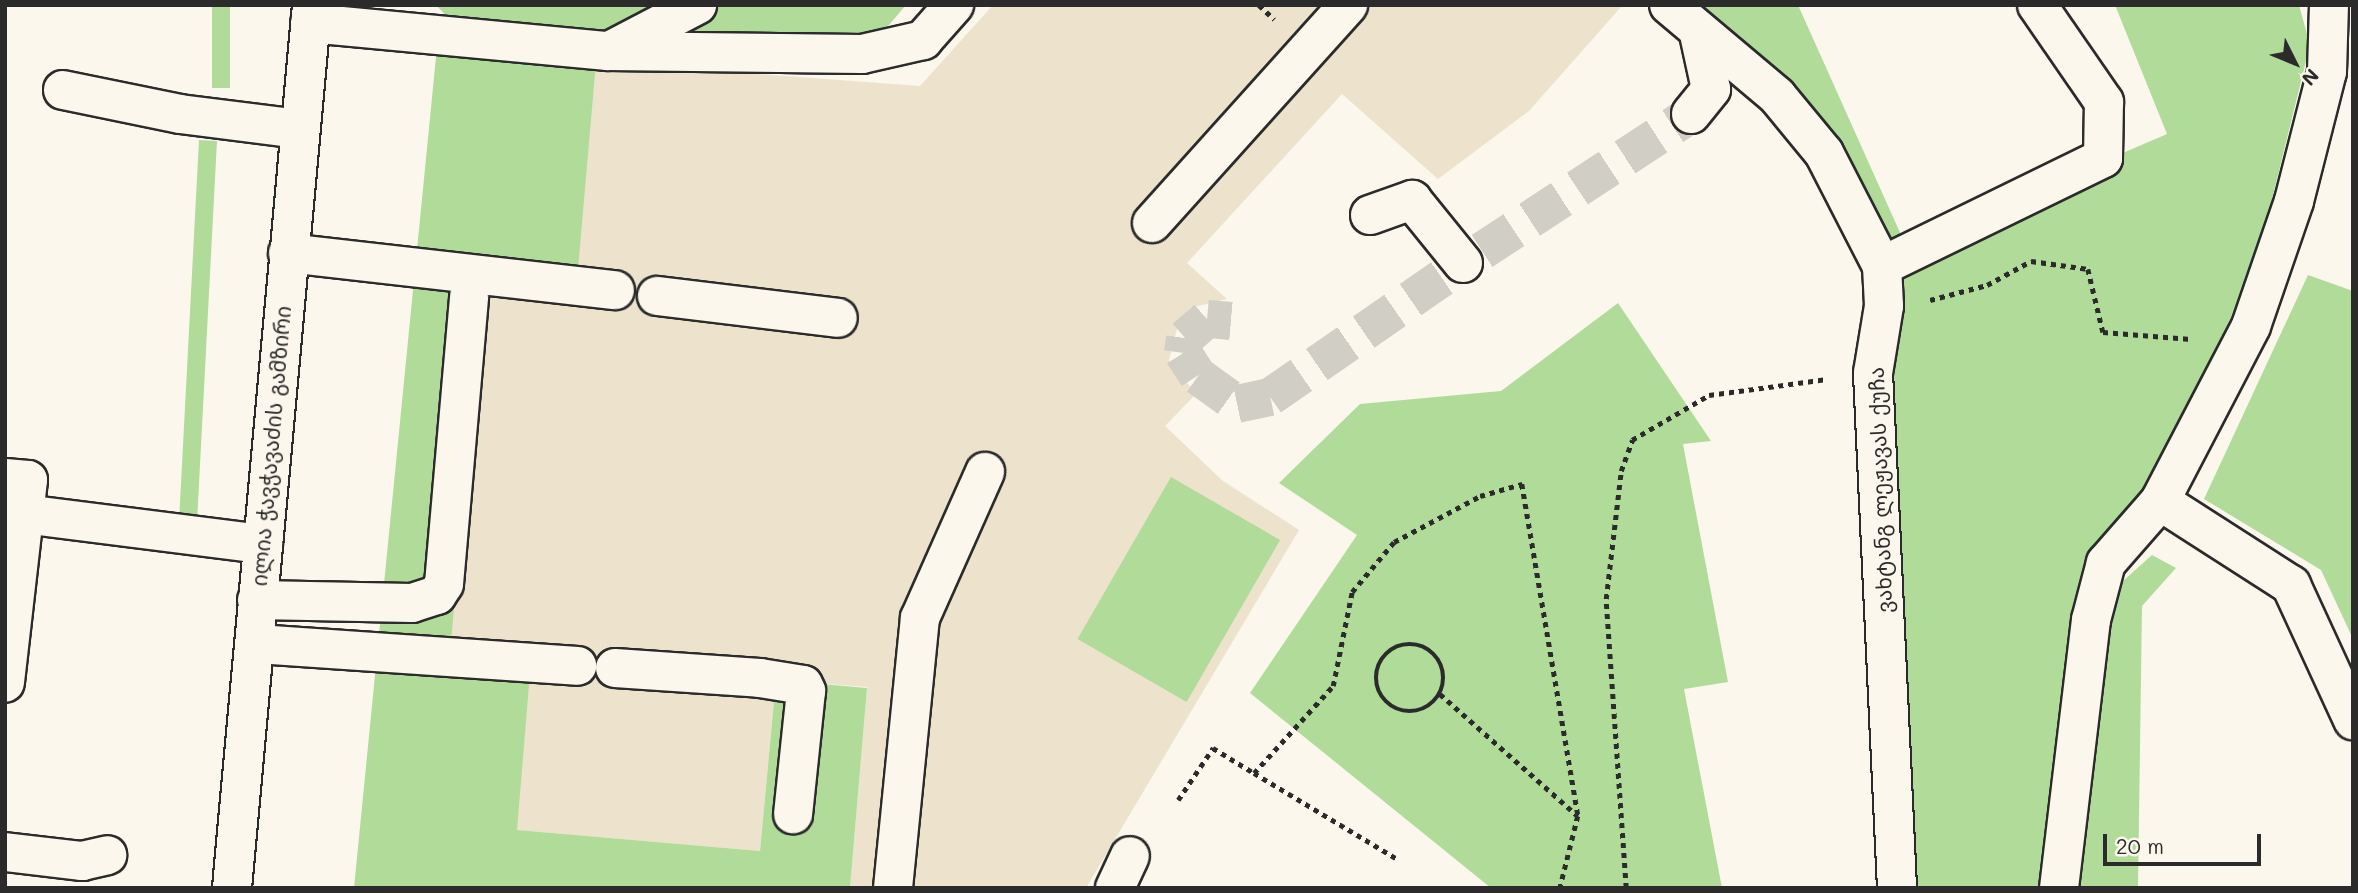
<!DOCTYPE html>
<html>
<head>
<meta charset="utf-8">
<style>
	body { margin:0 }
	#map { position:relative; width:2358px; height:893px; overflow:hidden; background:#fbf7ec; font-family:Mali,"Noto Sans Georgian",sans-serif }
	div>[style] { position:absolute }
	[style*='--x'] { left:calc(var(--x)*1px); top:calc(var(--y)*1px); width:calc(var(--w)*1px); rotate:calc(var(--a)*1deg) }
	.built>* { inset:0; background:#ede3cc }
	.green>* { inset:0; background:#b0db99; transform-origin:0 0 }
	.minor-tunnel>* { height:38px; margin-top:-19px; transform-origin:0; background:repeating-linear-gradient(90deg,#d1cec5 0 38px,transparent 0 57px) }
	.path>* { height:4.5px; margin-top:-2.25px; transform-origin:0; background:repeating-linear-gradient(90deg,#2b2b2b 0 5px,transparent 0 10px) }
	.path>.ring { margin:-2.25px; padding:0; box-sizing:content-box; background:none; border:4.5px solid #2b2b2b; border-radius:50% }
	.roads { filter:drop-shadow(2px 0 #2b2b2b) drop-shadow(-2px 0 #2b2b2b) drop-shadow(0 2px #2b2b2b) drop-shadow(0 -2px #2b2b2b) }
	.minor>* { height:38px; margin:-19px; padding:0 19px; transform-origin:19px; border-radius:19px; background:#fbf7ec }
	.major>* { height:38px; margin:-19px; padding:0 19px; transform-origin:19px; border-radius:19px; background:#fbf7ec }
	span { translate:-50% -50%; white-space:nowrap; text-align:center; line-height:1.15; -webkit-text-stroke:5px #fbf7ec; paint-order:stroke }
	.street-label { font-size:21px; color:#2b2b2b }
	.frame { position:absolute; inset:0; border:7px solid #2b2b2b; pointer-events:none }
	.north { position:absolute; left:2260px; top:28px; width:70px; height:70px; -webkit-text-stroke:5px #fbf7ec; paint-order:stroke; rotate:133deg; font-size:19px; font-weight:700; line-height:28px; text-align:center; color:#2b2b2b }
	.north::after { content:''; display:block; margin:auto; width:24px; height:32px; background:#2b2b2b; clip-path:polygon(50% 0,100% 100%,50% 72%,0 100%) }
	.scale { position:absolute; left:2103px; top:834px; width:158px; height:32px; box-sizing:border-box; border:4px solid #2b2b2b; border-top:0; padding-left:9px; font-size:21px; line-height:24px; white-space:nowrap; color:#2b2b2b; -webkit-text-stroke:5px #fbf7ec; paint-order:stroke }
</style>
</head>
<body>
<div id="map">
	<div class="built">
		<i style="clip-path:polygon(993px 5px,1621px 7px,1529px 111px,1438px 179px,1342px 94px,1187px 263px,1227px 299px,1190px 308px,1179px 321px,1169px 360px,1196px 394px,1165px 426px,1223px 481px,1299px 530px,1086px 888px,850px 888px,867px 687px,776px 680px,760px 851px,516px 830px,531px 663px,450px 656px,482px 297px,596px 62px,920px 86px)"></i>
	</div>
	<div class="green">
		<i style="left:212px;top:5px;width:18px;height:83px"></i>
		<i style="clip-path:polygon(436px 5px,906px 5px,889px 25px,848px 43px,459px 29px)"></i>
		<i style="clip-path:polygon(1686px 5px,1798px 5px,1906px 246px,2167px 134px,2115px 5px,2299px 5px,2310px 45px,2257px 260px,2152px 490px,2099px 551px,2047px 888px,1906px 888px,1880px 303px,1790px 103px)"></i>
		<i style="clip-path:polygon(437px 47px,596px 62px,575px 304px,482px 297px,450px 655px,531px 662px,517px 830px,760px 851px,776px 680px,867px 688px,850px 888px,354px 888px)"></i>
		<i style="left:199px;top:140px;width:18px;height:374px;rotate:3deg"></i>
		<i style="clip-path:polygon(2308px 275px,2353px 291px,2353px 639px,2321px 570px,2204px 499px)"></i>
		<i style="clip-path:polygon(1618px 303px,1711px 441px,1683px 444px,1728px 682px,1684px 689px,1722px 888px,1491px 888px,1250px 693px,1357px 535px,1279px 483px,1360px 404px,1501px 391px)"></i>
		<i style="left:1171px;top:477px;width:126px;height:187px;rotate:30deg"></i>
		<i style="clip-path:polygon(2152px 555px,2176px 568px,2142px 606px,2138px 888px,2071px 888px,2108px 624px,2123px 581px)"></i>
	</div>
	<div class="minor-tunnel">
		<i style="--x:1482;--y:251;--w:250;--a:-33.2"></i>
		<i style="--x:1231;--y:321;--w:24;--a:-175"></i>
		<i style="--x:1207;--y:319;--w:29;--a:139"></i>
		<i style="--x:1185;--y:338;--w:15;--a:98"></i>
		<i style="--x:1183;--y:353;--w:27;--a:57"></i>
		<i style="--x:1198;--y:376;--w:48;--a:35.7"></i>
		<i style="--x:1237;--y:404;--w:34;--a:-12"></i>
		<i style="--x:1270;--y:397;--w:214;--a:-34.7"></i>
	</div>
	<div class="path">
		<i style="--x:1259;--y:5;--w:21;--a:43"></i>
		<i style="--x:1930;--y:300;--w:59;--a:-14.7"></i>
		<i style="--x:1987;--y:285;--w:50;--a:-28.6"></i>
		<i style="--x:2031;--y:261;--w:58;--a:8"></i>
		<i style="--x:2088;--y:269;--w:65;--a:76.6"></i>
		<i style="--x:2103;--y:332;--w:88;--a:4.5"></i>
		<i class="ring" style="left:1376px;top:644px;width:63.5px;height:63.5px"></i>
		<i style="--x:1440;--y:694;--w:184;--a:41.5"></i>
		<i style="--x:1578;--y:816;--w:74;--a:104"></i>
		<i style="--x:1254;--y:773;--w:167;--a:31"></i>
		<i style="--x:1178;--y:800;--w:63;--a:-56.1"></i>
		<i style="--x:1213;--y:748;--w:48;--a:31.4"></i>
		<i style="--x:1254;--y:773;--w:118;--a:-47.8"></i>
		<i style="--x:1333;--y:686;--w:96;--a:-78.6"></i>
		<i style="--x:1352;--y:592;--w:65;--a:-50"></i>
		<i style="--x:1394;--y:542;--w:98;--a:-28.1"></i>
		<i style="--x:1480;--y:496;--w:44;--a:-15.9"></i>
		<i style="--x:1522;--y:484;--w:337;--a:80.4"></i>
		<i style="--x:1626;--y:888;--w:290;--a:-94"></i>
		<i style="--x:1606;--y:599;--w:129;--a:-83.3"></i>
		<i style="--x:1621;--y:471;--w:33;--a:-70"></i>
		<i style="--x:1632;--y:440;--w:89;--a:-30.3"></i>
		<i style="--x:1709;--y:395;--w:119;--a:-7.7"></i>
	</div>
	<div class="roads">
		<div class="minor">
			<i style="--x:1669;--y:5;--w:141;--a:40.1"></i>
			<i style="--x:1777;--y:96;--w:74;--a:50.5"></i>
			<i style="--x:1824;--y:153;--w:127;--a:62.8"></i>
			<i style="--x:1882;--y:266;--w:40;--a:87.1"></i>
			<i style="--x:1884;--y:306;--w:68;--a:99.3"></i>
			<i style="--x:1873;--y:373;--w:516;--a:87.33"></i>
			<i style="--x:310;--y:23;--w:299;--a:5.4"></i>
			<i style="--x:608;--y:51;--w:254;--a:0.7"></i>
			<i style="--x:862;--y:54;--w:63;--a:-12.9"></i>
			<i style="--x:923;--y:40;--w:47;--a:-48.5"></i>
			<i style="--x:613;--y:49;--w:95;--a:-27.6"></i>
			<i style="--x:63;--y:90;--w:119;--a:11.6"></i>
			<i style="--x:180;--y:114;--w:119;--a:7.2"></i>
			<i style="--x:1691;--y:114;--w:32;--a:-51"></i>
			<i style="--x:1711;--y:89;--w:56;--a:-102.3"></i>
			<i style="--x:1370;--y:215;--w:45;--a:-19.7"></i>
			<i style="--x:1412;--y:200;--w:81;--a:51"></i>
			<i style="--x:1152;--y:223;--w:293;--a:-48"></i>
			<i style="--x:288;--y:253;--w:329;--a:6.5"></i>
			<i style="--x:1882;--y:266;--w:246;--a:-26"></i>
			<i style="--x:2103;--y:158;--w:56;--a:-89"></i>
			<i style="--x:2104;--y:102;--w:118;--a:-124.6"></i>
			<i style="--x:657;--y:296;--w:182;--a:6.9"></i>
			<i style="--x:5;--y:478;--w:23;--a:5"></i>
			<i style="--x:28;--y:480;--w:204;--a:96.5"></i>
			<i style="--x:2160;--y:501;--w:156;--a:32.7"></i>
			<i style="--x:2291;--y:585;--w:149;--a:65.3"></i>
			<i style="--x:24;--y:514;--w:241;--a:7.2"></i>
			<i style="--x:257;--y:600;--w:155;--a:1.1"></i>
			<i style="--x:412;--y:603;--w:26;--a:-18"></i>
			<i style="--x:437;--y:595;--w:13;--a:-58"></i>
			<i style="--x:444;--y:584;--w:289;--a:-85"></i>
			<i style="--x:257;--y:644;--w:321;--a:3.9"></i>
			<i style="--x:615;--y:668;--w:145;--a:3.9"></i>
			<i style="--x:760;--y:678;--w:44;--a:9.2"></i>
			<i style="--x:803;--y:685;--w:7;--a:63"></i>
			<i style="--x:806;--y:691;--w:124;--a:96"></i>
			<i style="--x:5;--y:852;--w:78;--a:6.7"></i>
			<i style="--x:82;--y:861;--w:26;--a:-13"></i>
			<i style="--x:893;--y:888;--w:271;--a:-84.3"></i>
			<i style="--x:920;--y:618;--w:160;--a:-66"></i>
			<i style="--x:1115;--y:888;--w:35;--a:-65"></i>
			<i style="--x:2059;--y:888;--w:270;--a:-83.2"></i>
			<i style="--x:2091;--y:620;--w:59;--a:-75.3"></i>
			<i style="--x:2106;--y:563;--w:82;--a:-48.9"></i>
			<i style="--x:2160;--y:501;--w:197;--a:-62.5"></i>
			<i style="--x:2251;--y:326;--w:132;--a:-71"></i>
			<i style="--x:2294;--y:201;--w:133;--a:-75.7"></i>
			<i style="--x:2327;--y:72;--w:67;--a:-88.3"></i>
		</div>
		<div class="major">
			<i style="--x:232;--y:888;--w:887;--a:-84.82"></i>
		</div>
	</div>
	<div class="street-label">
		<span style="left:271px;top:446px;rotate:-85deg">ილია ჭავჭავაძის გამზირი</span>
		<span style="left:1880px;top:490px;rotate:-92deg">ვახტანგ ლეჟავას ქუჩა</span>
	</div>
	<div class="frame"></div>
	<div class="north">N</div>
	<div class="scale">20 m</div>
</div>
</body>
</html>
